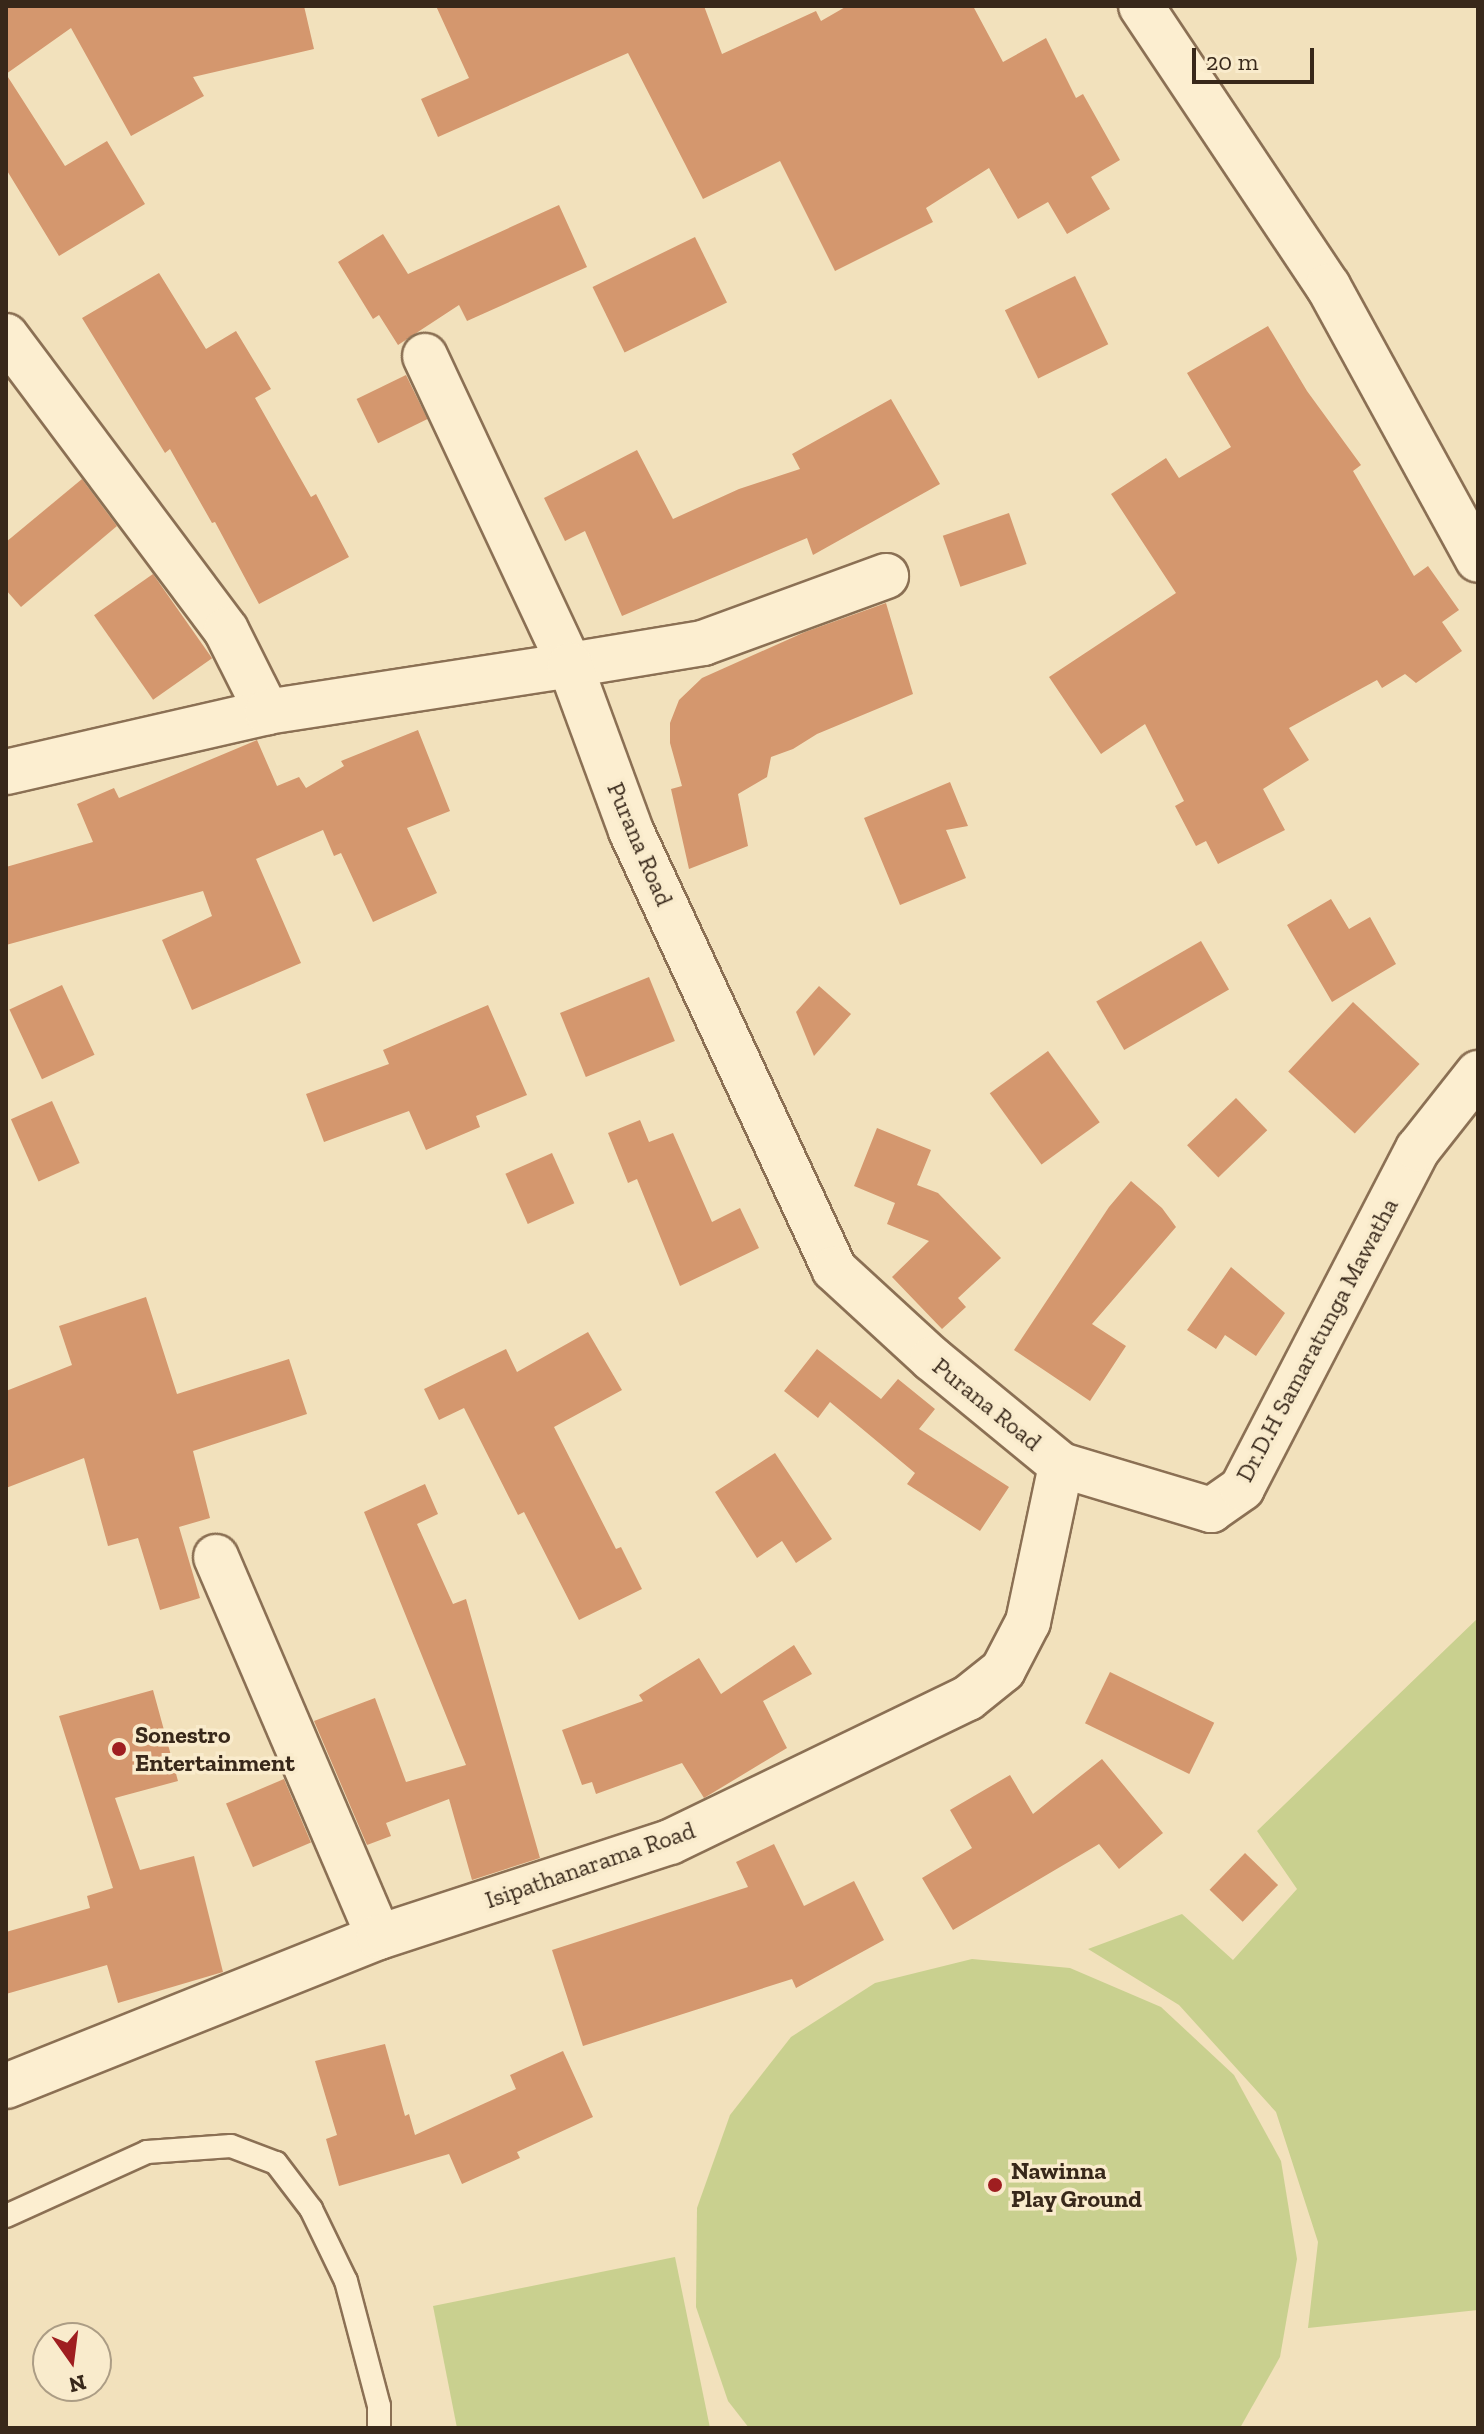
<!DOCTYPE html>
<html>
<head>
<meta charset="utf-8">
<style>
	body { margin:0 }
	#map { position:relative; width:1484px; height:2434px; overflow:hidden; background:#f2e1bc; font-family:"Zilla Slab",serif }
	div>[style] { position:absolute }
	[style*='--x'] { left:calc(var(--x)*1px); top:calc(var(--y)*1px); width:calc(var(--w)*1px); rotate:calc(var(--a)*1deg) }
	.green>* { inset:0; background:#c9d08f }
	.building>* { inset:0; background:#d4976e; transform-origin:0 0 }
	.roads { filter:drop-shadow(2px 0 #8b7054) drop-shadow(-2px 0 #8b7054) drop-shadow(0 2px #8b7054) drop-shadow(0 -2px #8b7054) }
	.lane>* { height:22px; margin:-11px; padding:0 11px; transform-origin:11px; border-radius:11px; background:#fceed0 }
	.street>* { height:44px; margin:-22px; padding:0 22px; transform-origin:22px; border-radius:22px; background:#fceed0 }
	.dots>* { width:22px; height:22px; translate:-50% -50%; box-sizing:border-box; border:4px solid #f9ebcc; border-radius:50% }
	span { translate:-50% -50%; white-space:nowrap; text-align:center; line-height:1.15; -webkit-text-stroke:7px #f9ebcc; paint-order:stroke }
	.street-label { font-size:24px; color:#38281a }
	.poi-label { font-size:24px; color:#38281a; font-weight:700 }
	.left { translate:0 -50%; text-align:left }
	.frame { position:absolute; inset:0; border:8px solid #38281a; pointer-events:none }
	.north { position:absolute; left:32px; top:2322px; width:80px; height:80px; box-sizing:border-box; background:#f9ebcc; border:2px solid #ac9d85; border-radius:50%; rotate:166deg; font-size:22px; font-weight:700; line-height:32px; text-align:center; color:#38281a }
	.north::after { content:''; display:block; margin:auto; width:28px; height:36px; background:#9f1e20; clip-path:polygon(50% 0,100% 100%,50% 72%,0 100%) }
	.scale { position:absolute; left:1192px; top:48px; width:122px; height:36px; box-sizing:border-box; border:4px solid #38281a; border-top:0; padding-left:10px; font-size:24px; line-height:28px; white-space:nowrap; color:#38281a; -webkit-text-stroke:6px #f9ebcc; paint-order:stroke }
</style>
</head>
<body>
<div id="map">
	<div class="green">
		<i style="clip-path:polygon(1478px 1618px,1478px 2310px,1308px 2328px,1318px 2242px,1276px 2112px,1179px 2005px,1088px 1949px,1182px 1914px,1233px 1960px,1297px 1889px,1257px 1831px)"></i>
		<i style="clip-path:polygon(972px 1959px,1070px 1968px,1161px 2007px,1234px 2075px,1281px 2161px,1297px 2259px,1280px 2357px,1240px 2428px,749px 2428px,728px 2401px,696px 2307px,697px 2208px,730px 2115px,791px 2037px,875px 1983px)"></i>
		<i style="clip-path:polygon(675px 2257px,710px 2428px,457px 2428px,433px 2306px)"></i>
	</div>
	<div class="building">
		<i style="clip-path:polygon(6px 6px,304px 6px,314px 49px,193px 77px,204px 96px,131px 136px,71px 28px,6px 74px,65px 166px,107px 141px,145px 204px,59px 256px,6px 169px)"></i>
		<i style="clip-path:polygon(436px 6px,704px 6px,722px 54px,816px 11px,821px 21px,847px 6px,973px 6px,1003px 62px,1046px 38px,1076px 98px,1083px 94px,1120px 160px,1091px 177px,1110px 209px,1067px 234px,1048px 202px,1018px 219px,989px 168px,926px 208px,933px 222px,835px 271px,780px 161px,703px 199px,628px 53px,438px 137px,421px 99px,469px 78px)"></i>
		<i style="clip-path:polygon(559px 205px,587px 267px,467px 321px,459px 305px,398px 345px,379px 315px,373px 319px,338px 262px,383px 234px,408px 274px)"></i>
		<i style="left:695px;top:237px;width:73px;height:114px;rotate:64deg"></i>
		<i style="clip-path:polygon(159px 273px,206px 349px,236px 331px,271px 389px,255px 398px,311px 497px,316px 494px,349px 557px,259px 604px,215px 522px,212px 523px,170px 449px,165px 453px,82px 318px)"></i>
		<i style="left:1075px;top:276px;width:76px;height:78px;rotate:64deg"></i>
		<i style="clip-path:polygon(1268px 326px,1307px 391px,1361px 465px,1353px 471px,1414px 576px,1428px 566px,1459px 610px,1442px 622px,1462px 651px,1416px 683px,1405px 674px,1382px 688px,1377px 680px,1289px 728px,1309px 760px,1263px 789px,1285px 830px,1218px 864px,1206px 841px,1196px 846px,1175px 806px,1184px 801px,1145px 724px,1101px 754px,1049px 677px,1176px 593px,1111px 494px,1166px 458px,1179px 478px,1231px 447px,1187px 373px)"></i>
		<i style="left:406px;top:375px;width:49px;height:55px;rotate:64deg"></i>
		<i style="clip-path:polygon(891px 399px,940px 484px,813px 555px,807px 538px,622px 616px,585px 531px,565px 541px,544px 498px,637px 450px,673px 519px,739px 489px,800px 469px,792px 454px)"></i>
		<i style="clip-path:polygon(82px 479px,117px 526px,21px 607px,6px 590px,6px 542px)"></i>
		<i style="left:1009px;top:513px;width:54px;height:70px;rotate:71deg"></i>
		<i style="left:153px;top:574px;width:103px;height:72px;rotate:55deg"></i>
		<i style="clip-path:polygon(886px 603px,913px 694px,817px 734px,793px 749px,771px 757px,767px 777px,738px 794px,748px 846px,689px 869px,671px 789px,682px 786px,670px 743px,670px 723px,679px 700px,702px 678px,805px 632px)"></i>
		<i style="clip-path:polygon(418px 730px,450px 811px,407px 828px,437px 893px,373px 922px,341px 853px,334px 856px,323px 830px,256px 859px,301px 963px,192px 1010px,162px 940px,212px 916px,203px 891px,6px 945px,6px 867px,93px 842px,77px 804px,114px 788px,119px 798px,257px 740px,277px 786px,299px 777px,306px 788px,344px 766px,341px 761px)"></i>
		<i style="clip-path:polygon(950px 782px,968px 826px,946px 830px,966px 878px,900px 905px,864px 818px)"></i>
		<i style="clip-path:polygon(1331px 899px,1349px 929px,1370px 917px,1396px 964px,1332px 1002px,1287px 925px)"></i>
		<i style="left:1201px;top:941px;width:56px;height:121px;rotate:60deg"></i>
		<i style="left:649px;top:977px;width:69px;height:96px;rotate:68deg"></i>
		<i style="left:62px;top:985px;width:77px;height:58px;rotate:65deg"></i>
		<i style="clip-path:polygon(819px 986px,851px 1014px,814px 1056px,796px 1012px)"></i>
		<i style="left:1353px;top:1002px;width:91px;height:95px;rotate:43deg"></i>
		<i style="clip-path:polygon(488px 1005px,527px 1095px,476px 1116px,480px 1127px,426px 1150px,409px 1111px,324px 1142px,306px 1094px,389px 1064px,383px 1050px)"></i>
		<i style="left:1048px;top:1051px;width:88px;height:72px;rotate:54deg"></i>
		<i style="left:1236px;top:1098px;width:45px;height:68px;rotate:46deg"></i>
		<i style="left:52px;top:1101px;width:68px;height:45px;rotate:66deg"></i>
		<i style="clip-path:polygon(640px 1120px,649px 1142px,673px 1133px,712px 1222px,740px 1208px,759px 1248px,680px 1286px,637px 1179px,628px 1183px,608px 1133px)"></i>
		<i style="clip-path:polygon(877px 1128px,931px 1150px,917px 1185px,938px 1193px,1001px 1258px,958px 1298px,966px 1307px,942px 1329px,892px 1277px,929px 1241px,887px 1224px,895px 1203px,854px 1186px)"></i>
		<i style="left:552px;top:1153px;width:55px;height:51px;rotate:66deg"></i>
		<i style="clip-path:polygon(1131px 1181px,1162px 1208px,1176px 1227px,1092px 1324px,1126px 1346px,1090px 1401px,1014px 1350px,1109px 1207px)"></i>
		<i style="clip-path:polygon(1231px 1267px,1285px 1313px,1256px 1356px,1225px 1335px,1216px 1349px,1187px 1330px)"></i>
		<i style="clip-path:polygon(146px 1297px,177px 1394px,289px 1359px,307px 1414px,193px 1451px,210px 1518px,179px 1527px,200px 1598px,160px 1610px,138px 1538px,108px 1546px,84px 1458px,6px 1488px,6px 1391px,72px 1365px,59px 1326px)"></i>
		<i style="clip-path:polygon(588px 1332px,622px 1390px,554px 1427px,616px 1549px,621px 1547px,642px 1589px,579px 1620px,524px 1512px,518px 1515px,464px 1408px,439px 1420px,424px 1389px,506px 1349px,517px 1372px)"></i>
		<i style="clip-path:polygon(817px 1349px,881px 1399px,898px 1379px,935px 1409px,919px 1429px,1009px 1487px,980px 1531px,907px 1484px,915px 1473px,830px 1402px,818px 1418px,784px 1391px)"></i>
		<i style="clip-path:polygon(775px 1453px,832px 1539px,796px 1563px,782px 1541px,757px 1558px,715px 1492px)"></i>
		<i style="clip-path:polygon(425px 1484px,438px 1514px,417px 1524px,453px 1604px,466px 1599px,540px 1858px,472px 1880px,449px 1799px,386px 1823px,391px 1836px,367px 1845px,314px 1721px,375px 1698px,406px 1782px,466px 1765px,364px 1512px)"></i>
		<i style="clip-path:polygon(794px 1645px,812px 1674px,763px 1701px,787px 1748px,704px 1798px,682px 1763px,596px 1794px,592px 1782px,582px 1785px,562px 1730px,643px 1701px,639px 1695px,699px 1658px,721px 1694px)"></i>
		<i style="left:1110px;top:1672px;width:116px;height:57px;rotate:26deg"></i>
		<i style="clip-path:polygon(153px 1690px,178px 1781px,115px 1798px,140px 1870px,194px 1856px,223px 1972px,118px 2003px,107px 1965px,6px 1994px,6px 1932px,90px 1908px,87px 1896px,113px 1888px,59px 1716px)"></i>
		<i style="clip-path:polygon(1102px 1759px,1163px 1833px,1119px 1869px,1099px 1844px,953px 1930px,922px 1878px,972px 1848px,950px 1810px,1010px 1775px,1033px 1814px)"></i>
		<i style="left:284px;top:1779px;width:69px;height:63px;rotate:67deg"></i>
		<i style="clip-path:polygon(774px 1844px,804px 1906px,854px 1881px,884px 1940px,796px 1988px,792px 1979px,583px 2046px,552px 1950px,748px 1887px,736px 1862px)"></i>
		<i style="left:1245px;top:1853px;width:46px;height:51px;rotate:44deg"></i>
		<i style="clip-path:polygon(385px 2044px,405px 2116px,409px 2114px,415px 2135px,516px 2089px,510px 2075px,563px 2051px,593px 2117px,517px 2152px,520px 2158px,462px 2184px,449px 2154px,339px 2186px,326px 2139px,337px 2135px,315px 2061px)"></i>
	</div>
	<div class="roads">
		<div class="lane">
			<i style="--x:6;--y:2216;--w:155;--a:-24.4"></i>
			<i style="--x:147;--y:2152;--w:84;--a:-4.1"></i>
			<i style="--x:231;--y:2146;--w:48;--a:20.7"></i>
			<i style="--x:276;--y:2163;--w:58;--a:52.7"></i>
			<i style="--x:311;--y:2209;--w:80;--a:64.1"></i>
			<i style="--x:346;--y:2281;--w:129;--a:75.2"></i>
			<i style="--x:379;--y:2406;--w:22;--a:90"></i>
		</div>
		<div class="street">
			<i style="--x:1141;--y:6;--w:337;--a:56.3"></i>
			<i style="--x:1328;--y:286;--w:312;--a:61.3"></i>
			<i style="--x:6;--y:336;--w:367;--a:53.2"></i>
			<i style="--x:226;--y:630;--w:92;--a:63.4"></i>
			<i style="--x:425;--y:356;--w:341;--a:64.9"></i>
			<i style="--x:570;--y:665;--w:135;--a:-9.4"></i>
			<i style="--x:703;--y:643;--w:195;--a:-20.1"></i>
			<i style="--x:6;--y:772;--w:268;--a:-12.9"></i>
			<i style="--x:267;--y:712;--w:307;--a:-8.8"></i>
			<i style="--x:570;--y:665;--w:177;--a:69.8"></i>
			<i style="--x:631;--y:831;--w:483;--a:65.1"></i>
			<i style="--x:834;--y:1269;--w:133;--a:42.6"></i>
			<i style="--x:932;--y:1359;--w:167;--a:39.4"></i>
			<i style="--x:1061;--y:1465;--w:157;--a:16.7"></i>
			<i style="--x:1211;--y:1510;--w:38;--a:-35"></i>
			<i style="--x:1242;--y:1488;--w:382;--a:-62.6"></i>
			<i style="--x:1418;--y:1149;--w:97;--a:-51.7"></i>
			<i style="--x:216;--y:1557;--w:413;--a:66.8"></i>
			<i style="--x:6;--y:2086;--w:402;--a:-21.8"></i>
			<i style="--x:379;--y:1937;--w:306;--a:-18.1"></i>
			<i style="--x:670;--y:1842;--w:331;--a:-25.8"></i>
			<i style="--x:968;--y:1698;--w:45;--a:-38.7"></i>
			<i style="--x:1003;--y:1670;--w:54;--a:-62.5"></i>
			<i style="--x:1028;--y:1622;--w:160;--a:-78.1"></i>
		</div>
	</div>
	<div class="dots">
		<i style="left:119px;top:1749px;background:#9f1e20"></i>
		<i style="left:995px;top:2185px;background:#9f1e20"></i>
	</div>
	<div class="street-label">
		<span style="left:640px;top:844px;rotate:67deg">Purana Road</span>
		<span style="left:1317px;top:1340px;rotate:-62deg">Dr.D.H Samaratunga Mawatha</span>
		<span style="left:987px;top:1404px;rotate:39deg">Purana Road</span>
		<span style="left:590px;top:1865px;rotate:-19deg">Isipathanarama Road</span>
	</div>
	<div class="poi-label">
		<span class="left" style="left:135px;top:1749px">Sonestro<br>Entertainment</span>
		<span class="left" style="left:1011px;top:2185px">Nawinna<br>Play Ground</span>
	</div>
	<div class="frame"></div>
	<div class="north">N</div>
	<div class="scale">20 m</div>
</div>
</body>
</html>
